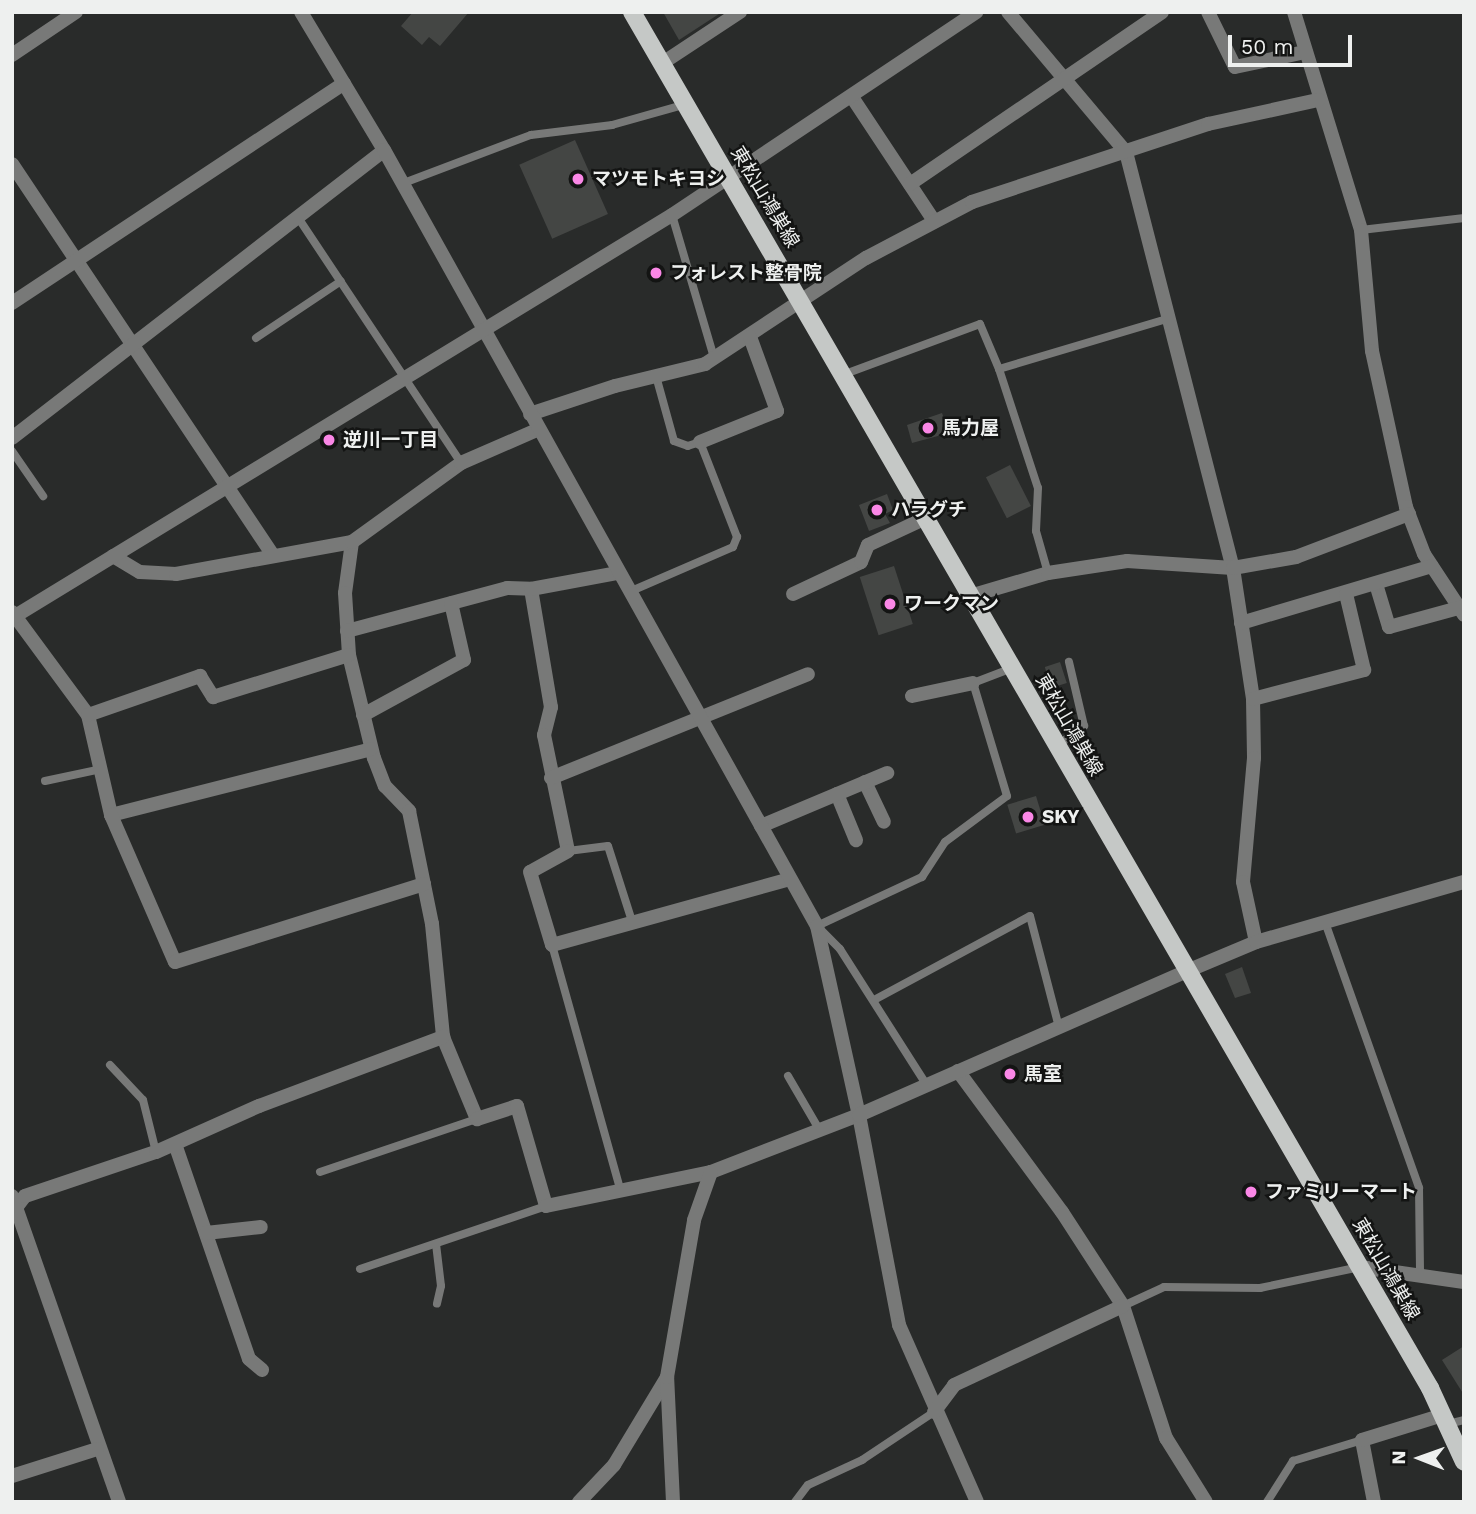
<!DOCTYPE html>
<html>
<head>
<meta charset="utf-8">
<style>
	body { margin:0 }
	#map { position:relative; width:1476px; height:1514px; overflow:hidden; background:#292b2a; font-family:"Work Sans","Noto Sans JP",sans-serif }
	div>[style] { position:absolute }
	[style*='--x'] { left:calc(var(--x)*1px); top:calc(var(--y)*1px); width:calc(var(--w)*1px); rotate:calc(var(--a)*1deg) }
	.building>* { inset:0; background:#444644; transform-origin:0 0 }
	.service>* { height:8px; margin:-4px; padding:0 4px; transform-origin:4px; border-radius:4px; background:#787978 }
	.minor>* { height:14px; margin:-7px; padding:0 7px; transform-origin:7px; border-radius:7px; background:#787978 }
	.tertiary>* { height:14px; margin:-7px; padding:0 7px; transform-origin:7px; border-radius:7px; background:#787978 }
	.primary>* { height:18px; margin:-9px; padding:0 9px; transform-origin:9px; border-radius:9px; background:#c5c8c6 }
	.dots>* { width:19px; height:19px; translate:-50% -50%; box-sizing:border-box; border:4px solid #131413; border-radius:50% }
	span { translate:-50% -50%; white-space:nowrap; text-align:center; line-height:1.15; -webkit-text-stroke:5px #131413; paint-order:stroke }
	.poi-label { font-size:19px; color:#eef0ef; font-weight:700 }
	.left { translate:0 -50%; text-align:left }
	.street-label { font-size:19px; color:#eef0ef }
	.frame { position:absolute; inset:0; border:14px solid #eef0ef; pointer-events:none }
	.north { position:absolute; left:1385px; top:1423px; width:70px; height:70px; -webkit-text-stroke:5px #131413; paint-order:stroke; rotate:271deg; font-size:19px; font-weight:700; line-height:28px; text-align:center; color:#eef0ef }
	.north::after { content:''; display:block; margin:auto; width:24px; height:32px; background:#eef0ef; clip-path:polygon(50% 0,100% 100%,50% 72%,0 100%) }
	.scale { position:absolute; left:1228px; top:35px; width:124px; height:32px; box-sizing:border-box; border:4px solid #eef0ef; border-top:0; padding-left:9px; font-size:21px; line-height:24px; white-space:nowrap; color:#eef0ef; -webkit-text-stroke:5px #131413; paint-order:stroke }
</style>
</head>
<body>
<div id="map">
	<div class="building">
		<i style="clip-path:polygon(413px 12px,469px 12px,440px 46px,429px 37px,422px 45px,401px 26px)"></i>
		<i style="clip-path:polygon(663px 12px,722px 12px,679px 40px)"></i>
		<i style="left:575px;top:140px;width:81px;height:61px;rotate:66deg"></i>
		<i style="clip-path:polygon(942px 413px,949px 433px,912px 443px,907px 425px)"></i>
		<i style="left:1010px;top:465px;width:46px;height:27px;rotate:63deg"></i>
		<i style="clip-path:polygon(887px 494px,893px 510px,885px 514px,890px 523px,869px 531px,859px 505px)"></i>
		<i style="left:894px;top:566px;width:61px;height:36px;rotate:72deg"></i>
		<i style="left:1060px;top:662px;width:22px;height:16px;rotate:72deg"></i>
		<i style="left:1036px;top:796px;width:30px;height:30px;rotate:73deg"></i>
		<i style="clip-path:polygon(1242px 967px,1251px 993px,1235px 998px,1225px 974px)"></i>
		<i style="clip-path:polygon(1464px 1346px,1464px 1395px,1442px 1360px)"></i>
	</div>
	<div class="service">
		<i style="--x:401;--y:184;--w:139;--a:-20.7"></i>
		<i style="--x:531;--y:135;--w:82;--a:-7"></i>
		<i style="--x:612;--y:125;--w:77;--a:-15.8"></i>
		<i style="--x:672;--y:215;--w:149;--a:73.6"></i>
		<i style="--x:297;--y:216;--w:296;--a:56.4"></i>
		<i style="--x:1361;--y:230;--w:104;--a:-6.6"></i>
		<i style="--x:256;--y:338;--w:102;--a:-33.8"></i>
		<i style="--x:999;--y:369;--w:125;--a:71.9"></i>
		<i style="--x:1038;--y:488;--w:43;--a:92.7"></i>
		<i style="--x:1036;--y:531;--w:44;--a:74.1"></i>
		<i style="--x:845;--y:374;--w:144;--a:-20.3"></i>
		<i style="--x:980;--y:324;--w:49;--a:67.1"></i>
		<i style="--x:999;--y:369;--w:175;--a:-16.6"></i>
		<i style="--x:12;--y:451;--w:55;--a:55.4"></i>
		<i style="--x:629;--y:592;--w:113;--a:-23.4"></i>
		<i style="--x:733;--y:547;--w:11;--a:-68"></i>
		<i style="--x:737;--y:537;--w:102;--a:-111.3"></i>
		<i style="--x:700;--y:442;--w:13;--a:162"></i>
		<i style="--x:688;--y:446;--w:15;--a:-160"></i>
		<i style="--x:674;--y:441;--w:67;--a:-105.5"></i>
		<i style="--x:1057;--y:746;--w:34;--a:-37"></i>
		<i style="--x:1084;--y:726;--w:66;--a:-103.2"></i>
		<i style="--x:45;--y:781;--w:57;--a:-12.1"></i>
		<i style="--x:568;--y:851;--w:40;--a:-7.1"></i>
		<i style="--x:608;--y:846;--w:79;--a:72.3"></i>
		<i style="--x:1325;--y:922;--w:282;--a:70.5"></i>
		<i style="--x:1419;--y:1188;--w:88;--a:89.3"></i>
		<i style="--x:552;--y:945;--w:252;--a:74.4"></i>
		<i style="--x:874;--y:1000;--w:177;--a:-28.3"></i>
		<i style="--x:1030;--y:916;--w:115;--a:75.4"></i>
		<i style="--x:110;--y:1065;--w:48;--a:46.7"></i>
		<i style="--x:143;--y:1100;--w:54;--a:76"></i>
		<i style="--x:788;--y:1076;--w:64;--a:59.8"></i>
		<i style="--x:926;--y:1084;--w:160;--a:-122.5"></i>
		<i style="--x:840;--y:949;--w:33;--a:-135"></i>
		<i style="--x:817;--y:926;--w:116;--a:-25"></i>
		<i style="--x:922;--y:877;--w:42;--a:-56.7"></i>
		<i style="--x:945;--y:842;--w:77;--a:-36.6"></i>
		<i style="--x:1007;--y:796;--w:118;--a:-106.7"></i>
		<i style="--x:973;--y:683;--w:42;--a:-21"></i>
		<i style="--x:320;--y:1172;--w:166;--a:-18.7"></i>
		<i style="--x:436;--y:1244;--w:42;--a:83.2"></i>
		<i style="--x:441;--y:1286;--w:18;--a:103"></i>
		<i style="--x:360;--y:1269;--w:196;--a:-18.7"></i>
		<i style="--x:1123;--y:1306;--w:45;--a:-24.9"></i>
		<i style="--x:1164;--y:1287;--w:96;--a:0.6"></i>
		<i style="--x:1260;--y:1288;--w:102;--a:-11.9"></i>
		<i style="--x:1448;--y:1424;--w:16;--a:-14"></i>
		<i style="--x:795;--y:1502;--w:21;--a:-53"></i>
		<i style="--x:808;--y:1485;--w:60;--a:-24.8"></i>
		<i style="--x:862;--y:1460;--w:87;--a:-33.7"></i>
		<i style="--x:1267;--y:1502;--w:49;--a:-57.6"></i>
		<i style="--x:1293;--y:1461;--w:72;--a:-16.9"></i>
	</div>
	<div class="minor">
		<i style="--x:1008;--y:12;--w:183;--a:49.9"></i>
		<i style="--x:1126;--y:152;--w:430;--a:75.6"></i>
		<i style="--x:1233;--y:568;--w:133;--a:81.3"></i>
		<i style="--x:1253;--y:699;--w:59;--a:89"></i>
		<i style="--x:1254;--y:758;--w:124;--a:95.1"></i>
		<i style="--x:1243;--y:882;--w:61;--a:77.8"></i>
		<i style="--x:1208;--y:12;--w:61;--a:63.9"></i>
		<i style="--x:1235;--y:67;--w:72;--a:-12.1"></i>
		<i style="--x:1294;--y:12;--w:228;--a:72.9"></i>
		<i style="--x:1361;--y:230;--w:121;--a:84.8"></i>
		<i style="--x:1372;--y:351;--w:160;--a:77.7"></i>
		<i style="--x:1406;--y:507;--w:50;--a:69"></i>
		<i style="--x:1424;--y:554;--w:73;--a:56.7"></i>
		<i style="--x:12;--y:55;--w:77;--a:-33.9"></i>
		<i style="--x:661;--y:64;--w:95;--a:-33.4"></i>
		<i style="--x:852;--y:97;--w:149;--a:56.5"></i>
		<i style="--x:12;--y:164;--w:469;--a:56.3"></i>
		<i style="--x:910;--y:184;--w:305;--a:-34.3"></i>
		<i style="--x:12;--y:303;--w:398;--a:-33.5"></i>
		<i style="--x:530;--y:414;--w:89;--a:-18.2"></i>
		<i style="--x:615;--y:386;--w:93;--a:-13.7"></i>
		<i style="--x:705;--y:364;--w:193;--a:-33.4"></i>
		<i style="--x:866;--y:258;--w:120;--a:-27.8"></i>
		<i style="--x:972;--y:202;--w:249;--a:-18.3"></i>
		<i style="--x:1208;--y:124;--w:113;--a:-12.3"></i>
		<i style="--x:12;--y:438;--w:470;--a:-37.7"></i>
		<i style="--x:700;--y:442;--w:83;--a:-21.9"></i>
		<i style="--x:777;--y:411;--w:79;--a:-110"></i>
		<i style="--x:352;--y:542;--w:51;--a:97.8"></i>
		<i style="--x:345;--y:593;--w:62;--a:86.3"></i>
		<i style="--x:349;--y:655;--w:106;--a:76.4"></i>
		<i style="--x:374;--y:758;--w:30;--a:69"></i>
		<i style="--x:385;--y:786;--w:35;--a:46"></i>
		<i style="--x:409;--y:811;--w:115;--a:78.5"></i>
		<i style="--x:432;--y:924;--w:114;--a:84.4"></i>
		<i style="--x:443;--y:1037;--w:89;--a:67.5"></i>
		<i style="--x:477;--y:1119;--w:42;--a:-18"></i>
		<i style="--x:517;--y:1106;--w:104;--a:73.8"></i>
		<i style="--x:546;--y:1206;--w:168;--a:-11.6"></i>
		<i style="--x:711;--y:1172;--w:159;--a:-21.1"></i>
		<i style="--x:859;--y:1115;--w:214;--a:79.2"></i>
		<i style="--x:899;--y:1325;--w:193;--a:66.2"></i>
		<i style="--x:113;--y:556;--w:31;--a:31"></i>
		<i style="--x:140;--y:572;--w:36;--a:3"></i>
		<i style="--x:176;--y:574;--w:179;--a:-10.3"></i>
		<i style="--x:352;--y:542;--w:135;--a:-35.9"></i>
		<i style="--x:461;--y:463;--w:83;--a:-23.5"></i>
		<i style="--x:1376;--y:584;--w:45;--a:73.2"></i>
		<i style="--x:1389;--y:627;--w:73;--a:-15.2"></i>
		<i style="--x:531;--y:589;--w:120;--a:80.4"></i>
		<i style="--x:551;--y:707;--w:29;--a:104"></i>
		<i style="--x:544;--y:735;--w:118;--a:78.3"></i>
		<i style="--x:568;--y:851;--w:43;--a:151.1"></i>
		<i style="--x:530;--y:872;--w:76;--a:73.2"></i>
		<i style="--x:552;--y:945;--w:247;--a:-15.5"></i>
		<i style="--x:793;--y:594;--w:75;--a:-25.2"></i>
		<i style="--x:861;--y:562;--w:18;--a:-68"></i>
		<i style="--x:868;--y:545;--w:64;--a:-25"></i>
		<i style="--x:970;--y:596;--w:81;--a:-16.4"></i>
		<i style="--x:1048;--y:573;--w:80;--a:-8.6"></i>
		<i style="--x:1127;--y:561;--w:106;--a:3.8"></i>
		<i style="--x:1233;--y:568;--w:64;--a:-9.9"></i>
		<i style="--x:1296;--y:557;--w:121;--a:-20.8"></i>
		<i style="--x:12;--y:612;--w:128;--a:53.6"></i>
		<i style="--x:88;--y:715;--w:103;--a:77"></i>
		<i style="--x:111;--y:815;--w:268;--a:-14.2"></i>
		<i style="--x:1241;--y:623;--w:199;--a:-16.6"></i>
		<i style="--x:347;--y:631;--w:166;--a:-15"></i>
		<i style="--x:507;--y:588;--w:24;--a:2"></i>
		<i style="--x:531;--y:589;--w:87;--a:-10.5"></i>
		<i style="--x:912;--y:696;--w:62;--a:-12"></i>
		<i style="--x:1253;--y:699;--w:115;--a:-14.6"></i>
		<i style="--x:1364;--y:670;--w:78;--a:-103.3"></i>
		<i style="--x:88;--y:715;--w:119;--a:-19.2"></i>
		<i style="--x:200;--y:676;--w:25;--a:58"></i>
		<i style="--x:213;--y:697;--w:142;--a:-17.2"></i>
		<i style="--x:363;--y:715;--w:115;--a:-28.6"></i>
		<i style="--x:464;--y:660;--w:58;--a:-102.8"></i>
		<i style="--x:551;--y:778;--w:277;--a:-22"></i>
		<i style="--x:865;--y:782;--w:44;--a:64.6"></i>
		<i style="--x:837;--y:794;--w:50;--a:67.6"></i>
		<i style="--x:111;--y:815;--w:160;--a:66.5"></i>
		<i style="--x:175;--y:962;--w:261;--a:-17.4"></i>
		<i style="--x:761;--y:826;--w:137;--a:-22.8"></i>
		<i style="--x:1187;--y:971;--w:75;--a:-22.8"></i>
		<i style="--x:1256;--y:942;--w:216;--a:-16.1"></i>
		<i style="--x:958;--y:1071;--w:175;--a:53.6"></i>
		<i style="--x:1062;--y:1212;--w:112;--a:57"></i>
		<i style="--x:1123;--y:1306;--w:139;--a:72"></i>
		<i style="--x:1166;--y:1438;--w:75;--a:58"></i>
		<i style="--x:175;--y:1144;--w:227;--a:71"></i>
		<i style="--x:249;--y:1359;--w:17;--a:40"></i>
		<i style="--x:12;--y:1196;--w:324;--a:70.7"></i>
		<i style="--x:12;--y:1213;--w:21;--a:-53"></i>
		<i style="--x:25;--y:1196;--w:138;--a:-18.6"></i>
		<i style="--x:156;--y:1152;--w:113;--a:-24.1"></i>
		<i style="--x:259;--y:1106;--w:197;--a:-20.6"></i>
		<i style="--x:206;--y:1233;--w:55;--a:-6.2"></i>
		<i style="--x:1360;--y:1267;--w:105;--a:8.2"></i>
		<i style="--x:934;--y:1412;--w:34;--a:-53"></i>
		<i style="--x:954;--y:1385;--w:187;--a:-25.1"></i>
		<i style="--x:12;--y:1476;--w:89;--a:-17.6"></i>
		<i style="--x:579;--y:1502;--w:51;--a:-46.6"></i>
		<i style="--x:614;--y:1465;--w:103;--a:-58.9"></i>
		<i style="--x:673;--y:1502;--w:125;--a:-92.7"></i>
		<i style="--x:667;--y:1377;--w:159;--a:-80.2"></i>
		<i style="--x:694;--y:1220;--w:51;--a:-70.5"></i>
		<i style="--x:1374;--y:1502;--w:63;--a:-101"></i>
		<i style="--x:1362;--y:1440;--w:85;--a:-17.2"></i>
	</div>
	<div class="tertiary">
		<i style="--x:301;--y:12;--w:161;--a:59"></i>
		<i style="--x:384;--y:150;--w:889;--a:60.84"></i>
		<i style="--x:817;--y:926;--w:194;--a:77.5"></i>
		<i style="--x:859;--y:1115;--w:358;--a:-23.7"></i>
		<i style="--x:12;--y:618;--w:773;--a:-31.41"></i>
		<i style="--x:672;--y:215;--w:366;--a:-33.7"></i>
	</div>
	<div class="primary">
		<i style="--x:632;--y:12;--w:1591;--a:59.89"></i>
		<i style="--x:1430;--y:1388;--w:81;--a:65.3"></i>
	</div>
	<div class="dots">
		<i style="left:578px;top:179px;background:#fa87e6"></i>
		<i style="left:656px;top:273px;background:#fa87e6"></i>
		<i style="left:928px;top:428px;background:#fa87e6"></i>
		<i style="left:329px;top:440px;background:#fa87e6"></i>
		<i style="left:877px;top:510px;background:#fa87e6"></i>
		<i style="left:890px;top:604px;background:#fa87e6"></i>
		<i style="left:1028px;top:817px;background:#fa87e6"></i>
		<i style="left:1010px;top:1074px;background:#fa87e6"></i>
		<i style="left:1251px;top:1192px;background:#fa87e6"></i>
	</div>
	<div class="poi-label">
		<span class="left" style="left:592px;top:179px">マツモトキヨシ</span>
		<span class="left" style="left:670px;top:273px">フォレスト整骨院</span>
		<span class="left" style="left:942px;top:428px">馬力屋</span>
		<span class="left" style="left:343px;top:440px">逆川一丁目</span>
		<span class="left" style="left:891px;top:510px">ハラグチ</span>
		<span class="left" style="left:904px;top:604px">ワークマン</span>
		<span class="left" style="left:1042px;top:817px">SKY</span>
		<span class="left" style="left:1024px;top:1074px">馬室</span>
		<span class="left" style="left:1265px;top:1192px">ファミリーマート</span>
	</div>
	<div class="street-label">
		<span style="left:765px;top:197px;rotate:59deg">東松山鴻巣線</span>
		<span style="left:1069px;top:725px;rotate:60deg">東松山鴻巣線</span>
		<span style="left:1386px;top:1269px;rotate:60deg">東松山鴻巣線</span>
	</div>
	<div class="frame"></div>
	<div class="north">N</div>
	<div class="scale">50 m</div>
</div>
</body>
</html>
